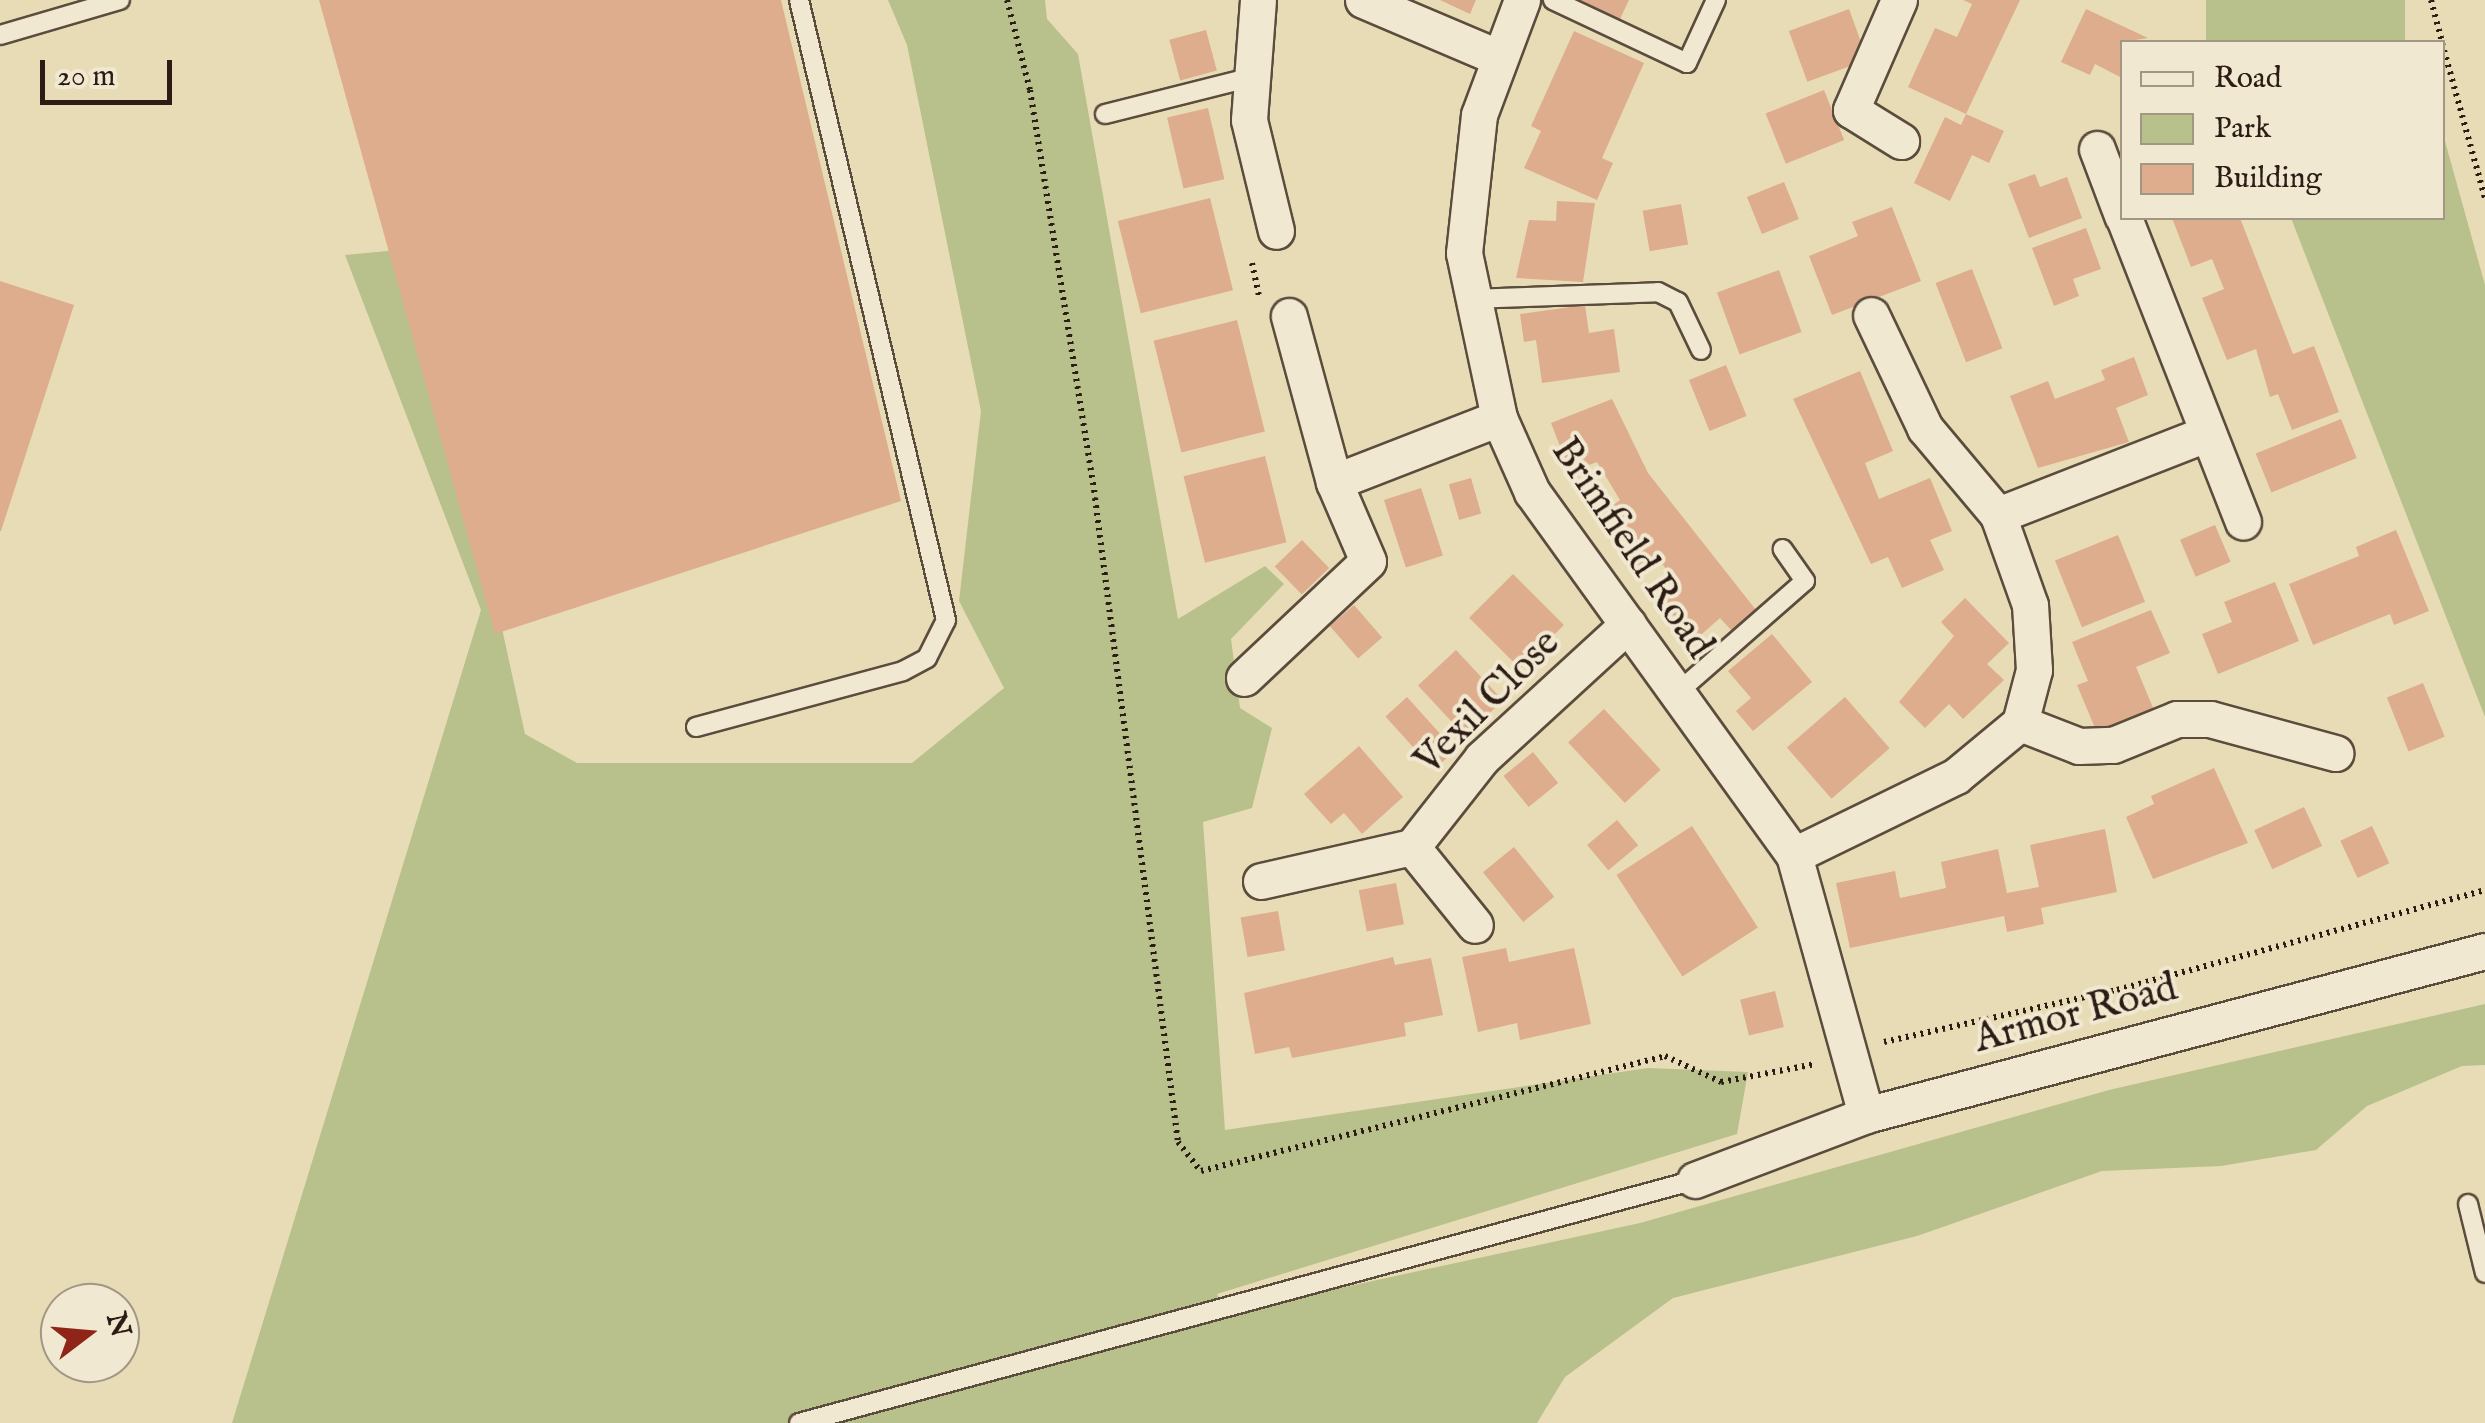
<!DOCTYPE html>
<html>
<head>
<meta charset="utf-8">
<style>
	body { margin:0 }
	#map { position:relative; width:2485px; height:1423px; overflow:hidden; background:#e8dcb6; font-family:"IM FELL English",serif }
	div>[style] { position:absolute }
	[style*='--x'] { left:calc(var(--x)*1px); top:calc(var(--y)*1px); width:calc(var(--w)*1px); rotate:calc(var(--a)*1deg) }
	.green>* { inset:0; background:#b8c08c; transform-origin:0 0 }
	.building>* { inset:0; background:#ddad8e; transform-origin:0 0 }
	.path>* { height:6px; margin-top:-3px; transform-origin:0; background:repeating-linear-gradient(90deg,#2d1c15 0 2.5px,transparent 0 7.5px) }
	.roads { filter:drop-shadow(2px 0 #5c4c3d) drop-shadow(-2px 0 #5c4c3d) drop-shadow(0 2px #5c4c3d) drop-shadow(0 -2px #5c4c3d) }
	.lane>* { height:18px; margin:-9px; padding:0 9px; transform-origin:9px; border-radius:9px; background:#f0e8d0 }
	.street>* { height:35px; margin:-17.5px; padding:0 17.5px; transform-origin:17.5px; border-radius:17.5px; background:#f0e8d0 }
	span { translate:-50% -50%; white-space:nowrap; text-align:center; line-height:1.15; -webkit-text-stroke:8px #f0e8d0; paint-order:stroke }
	.street-label { font-size:40px; color:#2d1c15 }
	.legend { position:absolute; left:2120px; top:40px; width:325px; height:180px; box-sizing:border-box; background:#f0e8d0; border:2px solid #a29685; margin:0; padding:12px 18px; list-style:none; font-size:30px; color:#2d1c15 }
	.legend li { display:flex; align-items:center; gap:20px; height:50px }
	.legend b { width:50px; border:2px solid #a29685 }
	.north { position:absolute; left:40px; top:1283px; width:100px; height:100px; box-sizing:border-box; background:#f0e8d0; border:2px solid #a29685; border-radius:50%; rotate:74deg; font-size:28px; font-weight:700; line-height:40px; text-align:center; color:#2d1c15 }
	.north::after { content:''; display:block; margin:auto; width:35px; height:45px; background:#8f2418; clip-path:polygon(50% 0,100% 100%,50% 72%,0 100%) }
	.scale { position:absolute; left:40px; top:60px; width:132px; height:45px; box-sizing:border-box; border:5px solid #2d1c15; border-top:0; padding-left:12px; font-size:30px; line-height:35px; white-space:nowrap; color:#2d1c15; -webkit-text-stroke:8px #f0e8d0; paint-order:stroke }
</style>
</head>
<body>
<div id="map">
	<div class="green">
		<i style="clip-path:polygon(888px 0,1045px 0,1047px 19px,1078px 54px,1178px 619px,1265px 566px,1284px 584px,1231px 639px,1240px 708px,1272px 728px,1252px 808px,1203px 822px,1225px 1130px,1648px 1068px,1748px 1072px,1737px 1134px,1217px 1294px,1225px 1313px,1640px 1223px,2109px 1090px,2485px 1004px,2485px 1065px,2462px 1066px,2367px 1106px,2316px 1150px,2221px 1166px,2102px 1171px,1917px 1236px,1673px 1298px,1565px 1377px,1537px 1423px,232px 1423px,481px 610px,345px 255px,419px 248px,525px 734px,577px 763px,912px 763px,1004px 688px,959px 601px,981px 411px,907px 45px)"></i>
		<i style="left:2206px;top:0;width:199px;height:45px"></i>
		<i style="clip-path:polygon(2443px 134px,2485px 285px,2485px 717px,2291px 218px,2442px 218px)"></i>
	</div>
	<div class="building">
		<i style="clip-path:polygon(319px 0,781px 0,901px 501px,495px 634px)"></i>
		<i style="clip-path:polygon(1440px 0,1476px 0,1470px 14px)"></i>
		<i style="clip-path:polygon(1580px 0,1629px 0,1620px 19px)"></i>
		<i style="clip-path:polygon(1963px 0,2020px 0,1966px 114px,1908px 87px,1935px 28px,1957px 37px,1972px 4px)"></i>
		<i style="left:1849px;top:9px;width:54px;height:64px;rotate:70deg"></i>
		<i style="clip-path:polygon(2086px 9px,2148px 38px,2122px 42px,2122px 78px,2095px 64px,2090px 75px,2061px 62px)"></i>
		<i style="left:1206px;top:30px;width:42px;height:38px;rotate:75deg"></i>
		<i style="clip-path:polygon(1574px 31px,1644px 63px,1602px 158px,1613px 163px,1597px 200px,1524px 168px,1541px 131px,1531px 126px)"></i>
		<i style="left:1824px;top:90px;width:54px;height:63px;rotate:68deg"></i>
		<i style="left:1208px;top:108px;width:73px;height:42px;rotate:77deg"></i>
		<i style="clip-path:polygon(1966px 114px,2004px 131px,1989px 163px,1972px 155px,1950px 201px,1914px 183px,1945px 117px,1961px 125px)"></i>
		<i style="clip-path:polygon(2035px 174px,2040px 187px,2067px 177px,2082px 218px,2029px 238px,2008px 184px)"></i>
		<i style="left:1784px;top:182px;width:40px;height:40px;rotate:68deg"></i>
		<i style="left:1210px;top:198px;width:95px;height:95px;rotate:76deg"></i>
		<i style="clip-path:polygon(1557px 201px,1595px 203px,1583px 282px,1516px 278px,1529px 220px,1556px 221px)"></i>
		<i style="left:1681px;top:204px;width:41px;height:39px;rotate:80deg"></i>
		<i style="clip-path:polygon(1892px 207px,1921px 281px,1832px 315px,1809px 256px,1858px 236px,1852px 222px)"></i>
		<i style="clip-path:polygon(2172px 218px,2240px 218px,2293px 354px,2314px 346px,2339px 412px,2292px 430px,2278px 394px,2270px 397px,2256px 349px,2227px 360px,2202px 298px,2224px 289px,2212px 259px,2191px 267px)"></i>
		<i style="clip-path:polygon(2086px 228px,2101px 269px,2073px 279px,2079px 296px,2054px 306px,2032px 248px)"></i>
		<i style="left:1972px;top:269px;width:85px;height:39px;rotate:69deg"></i>
		<i style="left:1779px;top:270px;width:66px;height:66px;rotate:70deg"></i>
		<i style="clip-path:polygon(0 281px,74px 305px,1px 531px,0 531px)"></i>
		<i style="clip-path:polygon(1585px 305px,1589px 333px,1614px 329px,1620px 372px,1542px 383px,1536px 340px,1524px 342px,1520px 314px)"></i>
		<i style="left:1237px;top:320px;width:115px;height:86px;rotate:76deg"></i>
		<i style="clip-path:polygon(2134px 357px,2148px 395px,2116px 408px,2129px 442px,2038px 468px,2010px 396px,2048px 381px,2055px 399px,2105px 380px,2101px 370px)"></i>
		<i style="left:1726px;top:365px;width:55px;height:40px;rotate:68deg"></i>
		<i style="clip-path:polygon(1860px 371px,1893px 451px,1865px 463px,1879px 499px,1930px 478px,1952px 531px,1930px 540px,1944px 570px,1902px 588px,1888px 557px,1871px 564px,1793px 399px)"></i>
		<i style="clip-path:polygon(1612px 399px,1648px 473px,1756px 610px,1732px 631px,1720px 618px,1694px 641px,1659px 598px,1678px 583px,1658px 559px,1639px 574px,1596px 518px,1620px 500px,1597px 462px,1570px 472px,1551px 423px)"></i>
		<i style="left:2341px;top:419px;width:42px;height:92px;rotate:68deg"></i>
		<i style="left:1265px;top:456px;width:89px;height:84px;rotate:76deg"></i>
		<i style="left:1471px;top:478px;width:37px;height:23px;rotate:74deg"></i>
		<i style="left:1421px;top:488px;width:71px;height:39px;rotate:72deg"></i>
		<i style="left:2215px;top:525px;width:40px;height:38px;rotate:67deg"></i>
		<i style="clip-path:polygon(2396px 530px,2429px 611px,2394px 625px,2390px 614px,2313px 645px,2289px 584px,2359px 556px,2356px 547px)"></i>
		<i style="left:2118px;top:535px;width:72px;height:68px;rotate:68deg"></i>
		<i style="left:1302px;top:540px;width:39px;height:38px;rotate:46deg"></i>
		<i style="left:1513px;top:574px;width:72px;height:62px;rotate:45deg"></i>
		<i style="clip-path:polygon(2275px 582px,2299px 641px,2218px 674px,2202px 634px,2232px 622px,2224px 602px)"></i>
		<i style="clip-path:polygon(1965px 598px,2009px 643px,1987px 664px,2004px 680px,1963px 719px,1949px 704px,1925px 728px,1899px 702px,1954px 636px,1941px 622px)"></i>
		<i style="left:1354px;top:605px;width:43px;height:32px;rotate:49deg"></i>
		<i style="clip-path:polygon(2151px 610px,2170px 653px,2136px 667px,2154px 710px,2097px 733px,2077px 685px,2088px 681px,2072px 642px)"></i>
		<i style="clip-path:polygon(1772px 634px,1812px 682px,1753px 731px,1736px 711px,1751px 698px,1728px 671px)"></i>
		<i style="left:1456px;top:650px;width:69px;height:52px;rotate:47deg"></i>
		<i style="left:2423px;top:683px;width:58px;height:39px;rotate:68deg"></i>
		<i style="left:1407px;top:697px;width:72px;height:29px;rotate:48deg"></i>
		<i style="left:1845px;top:697px;width:68px;height:77px;rotate:49deg"></i>
		<i style="left:1604px;top:709px;width:83px;height:49px;rotate:47deg"></i>
		<i style="clip-path:polygon(1359px 746px,1403px 797px,1362px 834px,1344px 813px,1331px 824px,1304px 794px)"></i>
		<i style="left:1533px;top:752px;width:40px;height:38px;rotate:51deg"></i>
		<i style="clip-path:polygon(2214px 768px,2248px 843px,2153px 879px,2126px 817px,2154px 804px,2151px 796px)"></i>
		<i style="left:2304px;top:807px;width:43px;height:55px;rotate:65deg"></i>
		<i style="left:1617px;top:820px;width:33px;height:39px;rotate:50deg"></i>
		<i style="left:1692px;top:826px;width:121px;height:90px;rotate:57deg"></i>
		<i style="left:2372px;top:826px;width:41px;height:35px;rotate:65deg"></i>
		<i style="clip-path:polygon(2105px 829px,2117px 892px,2041px 908px,2044px 924px,2007px 932px,2004px 916px,1850px 948px,1836px 883px,1895px 871px,1900px 898px,1946px 888px,1941px 862px,1998px 849px,2007px 893px,2039px 887px,2030px 845px)"></i>
		<i style="left:1514px;top:847px;width:64px;height:40px;rotate:51deg"></i>
		<i style="left:1396px;top:883px;width:42px;height:38px;rotate:79deg"></i>
		<i style="left:1278px;top:911px;width:40px;height:38px;rotate:80deg"></i>
		<i style="clip-path:polygon(1506px 948px,1509px 962px,1574px 948px,1591px 1024px,1520px 1040px,1517px 1023px,1478px 1032px,1462px 957px)"></i>
		<i style="clip-path:polygon(1393px 957px,1395px 965px,1431px 958px,1443px 1015px,1404px 1023px,1406px 1036px,1292px 1058px,1289px 1047px,1255px 1054px,1244px 993px)"></i>
		<i style="left:1775px;top:991px;width:37px;height:36px;rotate:76deg"></i>
	</div>
	<div class="path">
		<i style="--x:1007;--y:0;--w:93;--a:75.7"></i>
		<i style="--x:1030;--y:90;--w:413;--a:80.9"></i>
		<i style="--x:1095;--y:498;--w:649;--a:82.66"></i>
		<i style="--x:1178;--y:1142;--w:37;--a:52"></i>
		<i style="--x:1201;--y:1171;--w:478;--a:-13.9"></i>
		<i style="--x:1665;--y:1056;--w:62;--a:24.9"></i>
		<i style="--x:1721;--y:1082;--w:96;--a:-10.8"></i>
		<i style="--x:2431;--y:0;--w:43;--a:75.3"></i>
		<i style="--x:2442;--y:43;--w:161;--a:74.5"></i>
		<i style="--x:1252;--y:263;--w:33;--a:78"></i>
		<i style="--x:1884;--y:1042;--w:239;--a:-12.6"></i>
		<i style="--x:2117;--y:990;--w:381;--a:-15.2"></i>
	</div>
	<div class="roads">
		<div class="lane">
			<i style="--x:1553;--y:0;--w:148;--a:25.2"></i>
			<i style="--x:1687;--y:63;--w:69;--a:-65.3"></i>
			<i style="--x:0;--y:35;--w:125;--a:-16.3"></i>
			<i style="--x:1105;--y:114;--w:147;--a:-14.1"></i>
			<i style="--x:1471;--y:299;--w:187;--a:-2.1"></i>
			<i style="--x:1658;--y:292;--w:22;--a:27"></i>
			<i style="--x:1678;--y:302;--w:53;--a:64.4"></i>
			<i style="--x:1677;--y:693;--w:170;--a:-41.2"></i>
			<i style="--x:1805;--y:581;--w:39;--a:-125"></i>
			<i style="--x:696;--y:727;--w:214;--a:-15.1"></i>
			<i style="--x:903;--y:671;--w:27;--a:-28"></i>
			<i style="--x:927;--y:658;--w:42;--a:-63.4"></i>
			<i style="--x:946;--y:620;--w:637;--a:-103.34"></i>
			<i style="--x:2468;--y:1204;--w:71;--a:76.2"></i>
			<i style="--x:799;--y:1423;--w:928;--a:-15.17"></i>
		</div>
		<div class="street">
			<i style="--x:1258;--y:0;--w:120;--a:94.3"></i>
			<i style="--x:1249;--y:120;--w:114;--a:76.3"></i>
			<i style="--x:1363;--y:0;--w:143;--a:23"></i>
			<i style="--x:1522;--y:0;--w:123;--a:110.5"></i>
			<i style="--x:1479;--y:115;--w:139;--a:96.2"></i>
			<i style="--x:1464;--y:253;--w:169;--a:78"></i>
			<i style="--x:1499;--y:418;--w:81;--a:66"></i>
			<i style="--x:1532;--y:492;--w:448;--a:54.2"></i>
			<i style="--x:1794;--y:855;--w:270;--a:74.5"></i>
			<i style="--x:1899;--y:0;--w:120;--a:113.6"></i>
			<i style="--x:1851;--y:110;--w:59;--a:31.8"></i>
			<i style="--x:2097;--y:149;--w:71;--a:69.3"></i>
			<i style="--x:2124;--y:218;--w:326;--a:68.6"></i>
			<i style="--x:1334;--y:482;--w:177;--a:-21.2"></i>
			<i style="--x:1998;--y:515;--w:225;--a:-21.3"></i>
			<i style="--x:1244;--y:678;--w:170;--a:-43.3"></i>
			<i style="--x:1368;--y:561;--w:86;--a:-113.3"></i>
			<i style="--x:1334;--y:482;--w:172;--a:-105.2"></i>
			<i style="--x:2020;--y:723;--w:63;--a:21.3"></i>
			<i style="--x:2079;--y:746;--w:34;--a:-2"></i>
			<i style="--x:2113;--y:745;--w:69;--a:-22.1"></i>
			<i style="--x:2177;--y:719;--w:33;--a:0"></i>
			<i style="--x:2210;--y:719;--w:130;--a:15.2"></i>
			<i style="--x:1412;--y:847;--w:100;--a:51.1"></i>
			<i style="--x:1794;--y:855;--w:180;--a:-26"></i>
			<i style="--x:1956;--y:776;--w:83;--a:-39.6"></i>
			<i style="--x:2020;--y:723;--w:55;--a:-75.2"></i>
			<i style="--x:2034;--y:670;--w:65;--a:-93.5"></i>
			<i style="--x:2030;--y:605;--w:96;--a:-109.6"></i>
			<i style="--x:1998;--y:515;--w:114;--a:-130"></i>
			<i style="--x:1925;--y:428;--w:125;--a:-115.5"></i>
			<i style="--x:1261;--y:881;--w:155;--a:-12.7"></i>
			<i style="--x:1412;--y:847;--w:113;--a:-51.8"></i>
			<i style="--x:1482;--y:758;--w:198;--a:-42.5"></i>
			<i style="--x:1695;--y:1180;--w:183;--a:-20.8"></i>
			<i style="--x:1866;--y:1115;--w:640;--a:-14.84"></i>
		</div>
	</div>
	<div class="street-label">
		<span style="left:1631px;top:549px;rotate:56deg">Brimfield Road</span>
		<span style="left:1488px;top:703px;rotate:-45deg">Vexil Close</span>
		<span style="left:2076px;top:1015px;rotate:-15deg">Armor Road</span>
	</div>
	<ul class="legend">
	<li><b style="height:12px;background:#f0e8d0"></b>Road</li>
	<li><b style="height:28px;background:#b8c08c"></b>Park</li>
	<li><b style="height:28px;background:#ddad8e"></b>Building</li>
	</ul>
	<div class="north">N</div>
	<div class="scale">20 m</div>
</div>
</body>
</html>
